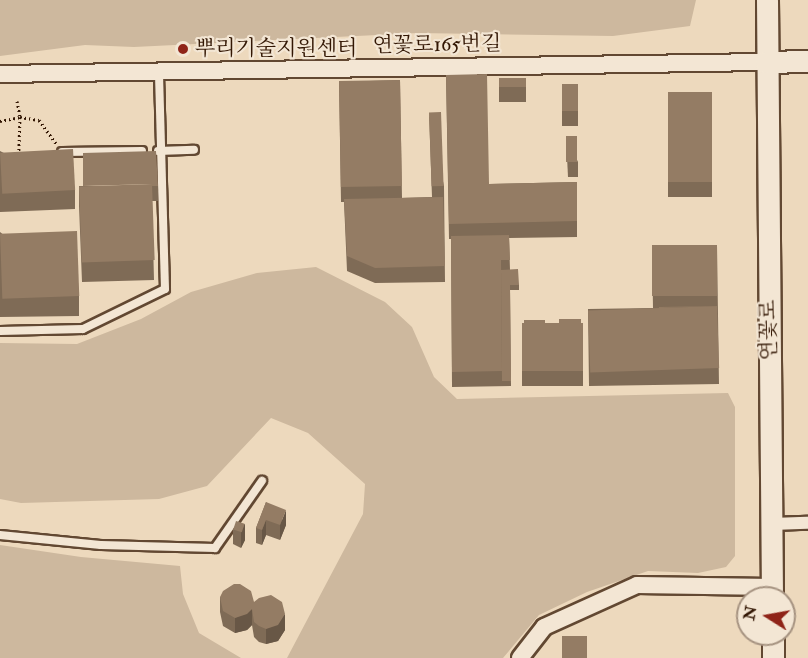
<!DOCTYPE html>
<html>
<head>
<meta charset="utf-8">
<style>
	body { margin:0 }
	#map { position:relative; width:808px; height:658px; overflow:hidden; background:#edd9bd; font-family:"IM FELL Double Pica","Noto Serif KR",serif }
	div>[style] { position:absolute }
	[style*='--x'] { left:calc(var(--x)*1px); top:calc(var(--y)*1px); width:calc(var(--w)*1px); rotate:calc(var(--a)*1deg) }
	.green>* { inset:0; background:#cdb89e }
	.path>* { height:3px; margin-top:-1.5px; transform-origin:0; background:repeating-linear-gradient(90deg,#331704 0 1.5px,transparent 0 4.5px) }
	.roads { filter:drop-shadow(2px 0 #624832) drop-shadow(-2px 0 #624832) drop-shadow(0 2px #624832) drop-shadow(0 -2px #624832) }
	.service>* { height:8px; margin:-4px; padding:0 4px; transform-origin:4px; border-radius:4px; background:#f3e6d4 }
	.pedestrian>* { height:12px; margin:-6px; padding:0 6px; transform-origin:6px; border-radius:6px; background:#f3e6d4 }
	.minor>* { height:16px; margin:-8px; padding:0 8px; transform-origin:8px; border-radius:8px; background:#f3e6d4 }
	.tertiary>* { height:21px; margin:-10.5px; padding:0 10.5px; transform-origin:10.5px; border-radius:10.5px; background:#f3e6d4 }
	.wall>* { inset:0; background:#7f6b56; transform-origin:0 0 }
	.shaded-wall>* { inset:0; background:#685746 }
	.building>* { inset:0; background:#947c64; transform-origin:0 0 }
	.dots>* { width:16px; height:16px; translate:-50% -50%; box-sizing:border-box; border:3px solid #f3e6d4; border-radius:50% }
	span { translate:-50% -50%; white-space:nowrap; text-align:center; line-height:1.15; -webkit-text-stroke:4.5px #f3e6d4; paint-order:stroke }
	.street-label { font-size:21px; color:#331704 }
	.poi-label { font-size:21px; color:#331704 }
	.left { translate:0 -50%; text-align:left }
	.north { position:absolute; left:736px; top:586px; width:60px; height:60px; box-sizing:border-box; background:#f3e6d4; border:2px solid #a69381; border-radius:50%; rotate:281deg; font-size:16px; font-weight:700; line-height:24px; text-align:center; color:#331704 }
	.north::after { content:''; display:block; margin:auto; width:21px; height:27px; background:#8f2418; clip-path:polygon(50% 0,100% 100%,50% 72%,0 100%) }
</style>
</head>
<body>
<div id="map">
	<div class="green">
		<i style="clip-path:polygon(0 0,696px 0,690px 26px,613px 36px,418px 33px,134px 47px,85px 45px,0 56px)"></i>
		<i style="clip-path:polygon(316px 267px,385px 302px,412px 327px,434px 377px,457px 399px,728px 393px,735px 407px,735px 556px,726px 567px,698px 573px,648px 571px,587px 592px,539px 615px,503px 658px,287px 658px,363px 514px,365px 484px,308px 433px,271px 418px,207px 486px,159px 499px,21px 503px,0 499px,0 343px,77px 344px,141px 319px,191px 292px,257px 273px)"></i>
		<i style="clip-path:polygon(0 545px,81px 557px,180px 566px,183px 594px,199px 633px,241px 658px,0 658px)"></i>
	</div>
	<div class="path">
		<i style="--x:17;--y:101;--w:16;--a:79"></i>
		<i style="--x:20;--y:117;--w:36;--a:92"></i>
		<i style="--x:0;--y:121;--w:20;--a:-11"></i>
		<i style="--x:20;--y:117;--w:19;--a:9"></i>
		<i style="--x:39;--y:120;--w:29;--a:54"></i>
	</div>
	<div class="roads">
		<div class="service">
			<i style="--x:158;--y:151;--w:36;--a:-2"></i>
			<i style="--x:62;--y:152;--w:80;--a:-0.7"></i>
			<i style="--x:0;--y:331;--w:83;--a:-1.4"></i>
			<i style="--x:83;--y:329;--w:91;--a:-26"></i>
			<i style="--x:165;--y:289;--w:218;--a:-91.6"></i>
			<i style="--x:0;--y:535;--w:101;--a:5.7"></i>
			<i style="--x:101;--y:545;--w:114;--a:1.5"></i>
			<i style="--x:215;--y:548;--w:82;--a:-55"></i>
		</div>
		<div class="pedestrian">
			<i style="--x:771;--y:524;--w:37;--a:-2"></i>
		</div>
		<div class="minor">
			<i style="--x:0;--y:74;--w:766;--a:-0.9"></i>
			<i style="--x:520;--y:658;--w:39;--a:-52"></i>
			<i style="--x:544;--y:627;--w:102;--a:-24.3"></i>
			<i style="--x:637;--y:585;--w:135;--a:0.8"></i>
		</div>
		<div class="tertiary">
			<i style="--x:767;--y:0;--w:598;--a:89.52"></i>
			<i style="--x:766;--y:62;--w:42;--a:-1.4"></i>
			<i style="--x:773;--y:634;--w:24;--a:90"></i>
		</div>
	</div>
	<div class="wall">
		<i style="clip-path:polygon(446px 75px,489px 184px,577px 182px,577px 237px,509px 238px,510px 270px,519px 285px,519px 290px,510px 290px,511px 386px,452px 387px,451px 239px,449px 239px)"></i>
		<i style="left:499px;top:78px;width:27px;height:24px"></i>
		<i style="clip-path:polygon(400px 80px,402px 198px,432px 197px,429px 113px,444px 186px,445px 282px,375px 283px,347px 271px,344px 202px,341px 202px,339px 82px)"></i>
		<i style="left:562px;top:84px;width:16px;height:42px"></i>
		<i style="left:668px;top:92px;width:44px;height:105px"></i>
		<i style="clip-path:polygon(566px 136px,578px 162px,578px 177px,568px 177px)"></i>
		<i style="clip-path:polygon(0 151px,75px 190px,75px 209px,0 212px)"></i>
		<i style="clip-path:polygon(79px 186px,158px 186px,158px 201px,152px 201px,154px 280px,82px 282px,79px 206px)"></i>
		<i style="clip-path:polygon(0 232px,79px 296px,79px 316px,0 317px)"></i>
		<i style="clip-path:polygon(717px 245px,719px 384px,589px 386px,588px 309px,653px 308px,652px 246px)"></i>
		<i style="left:583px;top:323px;width:63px;height:61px;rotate:90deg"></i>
		<i style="clip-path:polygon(266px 502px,286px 525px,280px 540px,266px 535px,262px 545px,256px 543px,256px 528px)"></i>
		<i style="clip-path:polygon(245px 524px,245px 540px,241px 548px,233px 544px,233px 529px)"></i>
		<i style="clip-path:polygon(220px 597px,254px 602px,285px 630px,278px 641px,266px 644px,259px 642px,254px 637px,252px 625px,247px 630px,235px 633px,223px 626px,220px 612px)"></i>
	</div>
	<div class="shaded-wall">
		<i style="clip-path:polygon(286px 510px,286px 525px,280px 540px,280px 525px)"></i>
		<i style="clip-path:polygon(266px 520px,266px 535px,262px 545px,262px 530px)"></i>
		<i style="clip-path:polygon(245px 524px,245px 540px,241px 548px,241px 532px)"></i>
		<i style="clip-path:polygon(252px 609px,252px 625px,247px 630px,235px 633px,235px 618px)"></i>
		<i style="clip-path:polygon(285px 614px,285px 630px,278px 641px,266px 644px,266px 629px)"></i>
	</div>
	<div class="building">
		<i style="clip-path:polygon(487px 74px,489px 184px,577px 182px,577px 221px,449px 224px,446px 75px)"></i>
		<i style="left:499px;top:78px;width:27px;height:9px"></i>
		<i style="left:400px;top:80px;width:106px;height:61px;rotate:89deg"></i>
		<i style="left:562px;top:84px;width:16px;height:27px"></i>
		<i style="left:668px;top:92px;width:44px;height:90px"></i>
		<i style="left:441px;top:112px;width:74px;height:12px;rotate:88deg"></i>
		<i style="left:566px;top:136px;width:11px;height:26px"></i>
		<i style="left:73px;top:149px;width:41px;height:73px;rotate:87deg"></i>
		<i style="clip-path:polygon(156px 151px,158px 186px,152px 186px,152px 184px,83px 186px,83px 153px)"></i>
		<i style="left:152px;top:184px;width:76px;height:73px;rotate:88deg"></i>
		<i style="clip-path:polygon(443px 197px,445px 266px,375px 268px,347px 256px,344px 199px)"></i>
		<i style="left:77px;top:231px;width:65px;height:77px;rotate:88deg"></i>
		<i style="clip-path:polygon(509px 235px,510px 260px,501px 260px,502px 371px,452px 372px,451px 236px)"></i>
		<i style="left:717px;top:245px;width:51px;height:65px;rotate:90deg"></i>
		<i style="clip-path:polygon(518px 269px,519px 285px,510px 285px,511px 381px,502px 381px,501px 270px)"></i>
		<i style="left:717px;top:306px;width:62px;height:129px;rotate:88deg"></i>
		<i style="clip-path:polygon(717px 306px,659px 308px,659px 307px)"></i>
		<i style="left:581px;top:319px;width:4px;height:22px;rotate:90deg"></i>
		<i style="left:524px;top:320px;width:21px;height:4px"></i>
		<i style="left:583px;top:323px;width:48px;height:61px;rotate:90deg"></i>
		<i style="clip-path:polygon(266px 502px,286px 510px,280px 525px,266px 520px,262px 530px,256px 528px)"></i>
		<i style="left:236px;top:521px;width:9px;height:9px;rotate:18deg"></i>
		<i style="clip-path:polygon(234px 584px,240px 584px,251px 591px,254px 602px,259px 598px,271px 595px,282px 602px,285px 614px,278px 625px,266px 629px,259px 626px,254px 622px,252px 609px,247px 614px,235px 618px,223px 611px,220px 597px,223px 591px)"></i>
		<i style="left:562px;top:636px;width:25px;height:22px"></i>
	</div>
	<div class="dots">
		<i style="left:183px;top:49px;background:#8f2418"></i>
	</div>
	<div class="street-label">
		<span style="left:437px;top:45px;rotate:-1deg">연꽃로165번길</span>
		<span style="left:769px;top:330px;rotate:-91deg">연꽃로</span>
	</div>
	<div class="poi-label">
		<span class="left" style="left:195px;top:49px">뿌리기술지원센터</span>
	</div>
	<div class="north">N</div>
</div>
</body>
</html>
